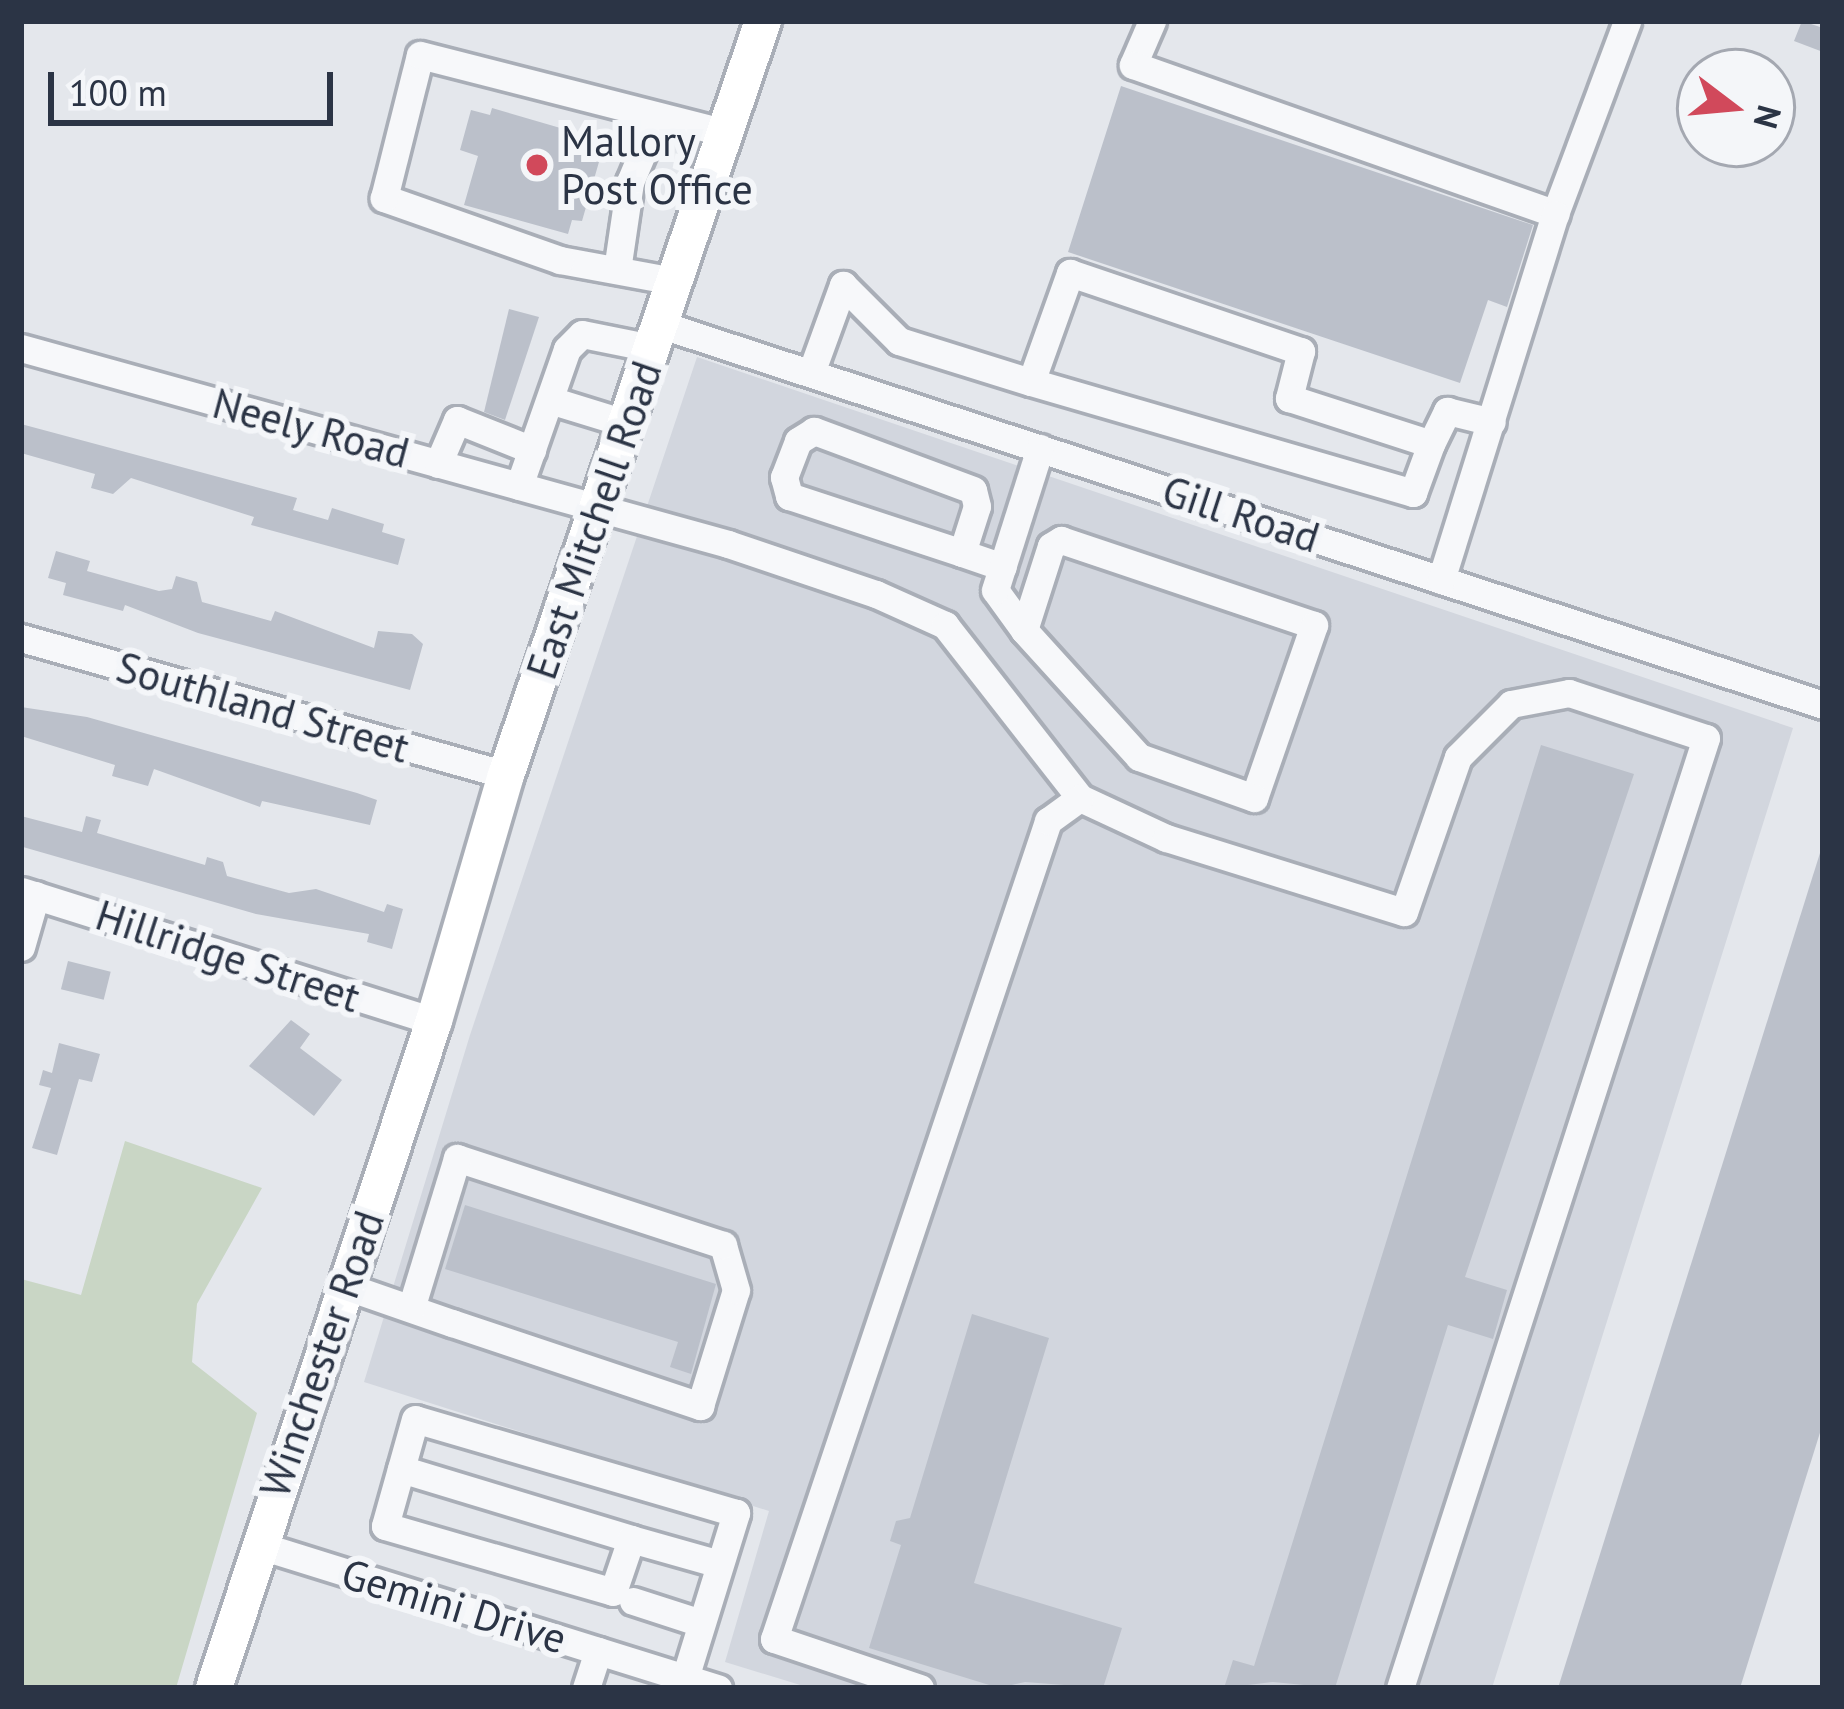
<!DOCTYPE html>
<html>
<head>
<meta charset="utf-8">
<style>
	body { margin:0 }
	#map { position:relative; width:1844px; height:1709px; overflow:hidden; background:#e4e7ec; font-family:"PT Sans",sans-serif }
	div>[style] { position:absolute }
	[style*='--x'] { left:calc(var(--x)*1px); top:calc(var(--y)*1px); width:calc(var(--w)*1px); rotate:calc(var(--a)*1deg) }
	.built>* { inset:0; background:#d2d6de }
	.green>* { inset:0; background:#c9d6c5 }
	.building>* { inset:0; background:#bbc0ca; transform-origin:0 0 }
	.roads { filter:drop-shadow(3px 0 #a9aeb7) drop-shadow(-3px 0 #a9aeb7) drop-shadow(0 3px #a9aeb7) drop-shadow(0 -3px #a9aeb7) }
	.minor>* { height:27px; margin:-13.5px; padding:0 13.5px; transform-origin:13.5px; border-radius:13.5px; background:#f7f8fa }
	.major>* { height:36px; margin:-18px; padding:0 18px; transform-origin:18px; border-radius:18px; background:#fff }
	.dots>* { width:33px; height:33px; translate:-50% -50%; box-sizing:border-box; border:6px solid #f4f6f9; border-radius:50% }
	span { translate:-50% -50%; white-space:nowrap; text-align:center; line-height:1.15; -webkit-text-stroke:12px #f4f6f9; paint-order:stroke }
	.poi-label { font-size:42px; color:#2b3445 }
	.left { translate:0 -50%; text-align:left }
	.street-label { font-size:42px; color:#2b3445 }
	.frame { position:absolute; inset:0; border:24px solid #2b3445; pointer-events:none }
	.north { position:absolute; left:1676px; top:48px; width:120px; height:120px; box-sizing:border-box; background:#f4f6f9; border:3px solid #a4a8b1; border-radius:50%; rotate:106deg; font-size:33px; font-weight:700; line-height:48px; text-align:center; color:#2b3445 }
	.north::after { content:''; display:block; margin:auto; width:42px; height:54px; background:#d1495b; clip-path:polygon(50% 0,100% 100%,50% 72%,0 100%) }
	.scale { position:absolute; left:48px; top:72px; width:285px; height:54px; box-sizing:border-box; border:6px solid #2b3445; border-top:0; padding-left:15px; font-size:36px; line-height:42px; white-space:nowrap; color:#2b3445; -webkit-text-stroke:9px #f4f6f9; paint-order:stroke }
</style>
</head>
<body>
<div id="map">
	<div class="built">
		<i style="clip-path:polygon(697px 357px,1793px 728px,1492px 1688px,810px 1688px,725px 1662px,769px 1511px,364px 1382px,470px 1035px)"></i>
	</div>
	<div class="green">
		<i style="clip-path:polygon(125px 1141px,262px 1188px,197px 1304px,192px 1362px,257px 1413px,176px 1688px,21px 1688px,21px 1279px,81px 1295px)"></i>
	</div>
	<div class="building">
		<i style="clip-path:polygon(1802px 21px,1823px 28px,1823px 52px,1794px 41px)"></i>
		<i style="clip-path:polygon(1121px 86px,1533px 225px,1507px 307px,1488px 300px,1460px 383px,1068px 252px)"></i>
		<i style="clip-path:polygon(492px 108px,605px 141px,582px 221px,572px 220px,568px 234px,464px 205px,478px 156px,460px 150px,471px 110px,490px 115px)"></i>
		<i style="clip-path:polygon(509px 309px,539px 317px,505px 420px,484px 412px)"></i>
		<i style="clip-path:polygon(21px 424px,297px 498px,293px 510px,328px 520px,332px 508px,384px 524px,382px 532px,405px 539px,398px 565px,251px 525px,254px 517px,131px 478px,113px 494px,91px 488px,95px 474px,21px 453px)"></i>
		<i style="clip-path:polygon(56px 551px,90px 561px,87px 571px,159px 591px,172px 589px,176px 576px,197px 582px,202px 602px,271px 621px,275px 611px,374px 648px,378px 631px,412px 634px,423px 644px,410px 690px,198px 633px,125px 605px,123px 611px,63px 595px,66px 583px,48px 578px)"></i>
		<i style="clip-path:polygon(21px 707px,87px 717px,357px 793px,377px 800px,370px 825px,262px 801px,260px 807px,154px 769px,148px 786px,112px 776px,115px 765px,21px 736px)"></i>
		<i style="clip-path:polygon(1541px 745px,1634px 774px,1465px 1277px,1507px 1290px,1493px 1339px,1448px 1325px,1335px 1688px,1273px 1682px,1224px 1688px,1233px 1660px,1254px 1666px)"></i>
		<i style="clip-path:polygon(21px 816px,82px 832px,86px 816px,101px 820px,97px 833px,205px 865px,207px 857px,223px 862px,227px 876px,289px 893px,316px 889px,384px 912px,387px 904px,403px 909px,392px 949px,367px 942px,369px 934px,256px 914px,23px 847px)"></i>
		<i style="clip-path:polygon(1820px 853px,1823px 1423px,1740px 1688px,1558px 1688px)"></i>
		<i style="left:68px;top:961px;width:44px;height:29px;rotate:14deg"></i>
		<i style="clip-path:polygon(291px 1020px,310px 1034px,300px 1048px,342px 1080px,314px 1116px,249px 1066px)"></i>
		<i style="clip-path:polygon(59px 1043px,100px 1054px,92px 1082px,79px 1079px,57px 1155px,32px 1148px,51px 1088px,39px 1085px,43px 1070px,52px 1073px)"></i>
		<i style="clip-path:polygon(465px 1205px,716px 1284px,691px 1374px,670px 1367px,678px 1342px,445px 1269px)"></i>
		<i style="clip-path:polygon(972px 1314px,1049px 1338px,974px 1583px,1122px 1628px,1103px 1688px,1025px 1682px,999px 1688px,869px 1648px,901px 1545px,890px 1541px,896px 1521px,910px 1518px)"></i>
	</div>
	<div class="roads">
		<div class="minor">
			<i style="--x:1152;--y:21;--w:48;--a:113.4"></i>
			<i style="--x:1133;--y:65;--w:448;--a:19.4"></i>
			<i style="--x:1555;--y:214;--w:206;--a:-69.5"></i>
			<i style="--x:617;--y:270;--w:89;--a:-81.6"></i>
			<i style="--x:630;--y:182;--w:67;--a:-67.2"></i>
			<i style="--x:674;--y:281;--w:116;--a:-169.6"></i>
			<i style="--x:560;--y:260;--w:187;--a:-160.6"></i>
			<i style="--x:384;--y:198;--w:147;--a:-75.9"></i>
			<i style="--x:420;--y:55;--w:315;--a:14.3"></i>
			<i style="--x:659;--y:324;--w:1225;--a:18.12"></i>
			<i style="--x:21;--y:348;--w:734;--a:15.49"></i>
			<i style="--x:728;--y:544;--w:156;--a:18.7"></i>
			<i style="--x:876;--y:594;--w:76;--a:24.2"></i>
			<i style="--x:945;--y:625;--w:219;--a:52"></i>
			<i style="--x:1080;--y:798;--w:95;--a:24.9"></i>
			<i style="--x:1166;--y:838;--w:249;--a:17.3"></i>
			<i style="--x:1404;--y:912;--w:164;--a:-70.8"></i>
			<i style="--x:1458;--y:757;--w:75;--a:-45"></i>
			<i style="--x:1511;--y:704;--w:59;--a:-10.7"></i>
			<i style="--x:1569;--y:693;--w:144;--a:18.2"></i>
			<i style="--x:1706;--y:738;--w:998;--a:107.85"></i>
			<i style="--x:811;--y:373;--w:94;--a:-70"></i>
			<i style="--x:843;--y:285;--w:79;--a:45"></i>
			<i style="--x:899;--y:341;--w:138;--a:17.3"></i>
			<i style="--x:1031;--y:382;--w:116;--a:-70.3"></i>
			<i style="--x:1070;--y:273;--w:244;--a:18.7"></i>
			<i style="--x:1301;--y:351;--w:49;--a:104.3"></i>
			<i style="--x:1289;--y:398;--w:149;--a:17.9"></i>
			<i style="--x:1431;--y:444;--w:37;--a:-64"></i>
			<i style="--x:1447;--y:411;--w:46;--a:13.7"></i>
			<i style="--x:1031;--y:382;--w:398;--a:16.2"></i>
			<i style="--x:1413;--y:493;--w:52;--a:-69.8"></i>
			<i style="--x:550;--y:400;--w:82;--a:17.1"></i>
			<i style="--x:438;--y:464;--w:48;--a:-66.6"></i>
			<i style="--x:457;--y:420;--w:81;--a:21.8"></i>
			<i style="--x:519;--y:486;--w:145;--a:-70.7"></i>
			<i style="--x:567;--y:349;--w:21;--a:-45"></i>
			<i style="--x:582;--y:334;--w:71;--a:11.3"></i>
			<i style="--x:962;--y:553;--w:49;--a:-72.3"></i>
			<i style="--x:977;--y:506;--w:16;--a:-104"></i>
			<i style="--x:973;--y:490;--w:170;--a:-159.6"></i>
			<i style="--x:814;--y:431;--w:19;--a:148"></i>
			<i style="--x:798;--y:441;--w:39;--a:111"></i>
			<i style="--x:784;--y:477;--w:20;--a:75"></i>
			<i style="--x:789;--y:496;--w:182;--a:18.2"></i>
			<i style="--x:962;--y:553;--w:43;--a:18.9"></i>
			<i style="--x:1441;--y:580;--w:383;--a:-72.7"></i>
			<i style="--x:1024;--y:630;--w:88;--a:-72.2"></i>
			<i style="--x:1051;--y:546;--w:12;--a:-31"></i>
			<i style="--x:1061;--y:540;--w:267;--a:18.6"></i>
			<i style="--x:1314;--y:625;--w:183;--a:109.1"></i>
			<i style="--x:1254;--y:798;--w:122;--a:-160.4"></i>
			<i style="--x:1139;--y:757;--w:171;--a:-132.2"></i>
			<i style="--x:1024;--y:630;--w:49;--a:-125.9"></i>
			<i style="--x:995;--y:590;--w:149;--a:-72.4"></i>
			<i style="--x:21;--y:638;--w:504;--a:15.77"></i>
			<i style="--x:21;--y:891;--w:433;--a:17.5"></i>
			<i style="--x:21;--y:947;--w:54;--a:-73.9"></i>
			<i style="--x:345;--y:1286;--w:113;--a:19.1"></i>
			<i style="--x:452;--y:1323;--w:262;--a:18.5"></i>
			<i style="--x:700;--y:1406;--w:121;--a:-72.8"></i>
			<i style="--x:736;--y:1290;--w:47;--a:-106.1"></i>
			<i style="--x:723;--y:1245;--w:280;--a:-161.9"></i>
			<i style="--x:457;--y:1158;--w:157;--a:107"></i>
			<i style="--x:401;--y:1469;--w:240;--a:16.9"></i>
			<i style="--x:258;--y:1545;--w:482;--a:17.3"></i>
			<i style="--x:633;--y:1601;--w:71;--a:17.9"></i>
			<i style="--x:685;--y:1678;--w:173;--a:-72.8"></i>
			<i style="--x:736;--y:1513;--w:334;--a:-163.7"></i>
			<i style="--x:415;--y:1419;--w:111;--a:105.7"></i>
			<i style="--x:385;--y:1526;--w:237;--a:16.1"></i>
			<i style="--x:613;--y:1592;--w:56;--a:-71.2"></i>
			<i style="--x:631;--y:1539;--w:92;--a:15.7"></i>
			<i style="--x:586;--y:1688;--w:39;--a:-72"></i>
			<i style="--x:920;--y:1688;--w:154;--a:-161.4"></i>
			<i style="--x:774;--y:1639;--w:863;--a:-71.48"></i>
			<i style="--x:1048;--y:821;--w:39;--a:-36"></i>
		</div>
		<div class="major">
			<i style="--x:214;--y:1688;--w:702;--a:-71.75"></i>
			<i style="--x:434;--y:1021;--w:256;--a:-73.7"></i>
			<i style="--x:506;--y:775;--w:797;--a:-71.18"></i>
		</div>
	</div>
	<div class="dots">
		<i style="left:537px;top:165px;background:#d1495b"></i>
	</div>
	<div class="poi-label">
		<span class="left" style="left:561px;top:165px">Mallory<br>Post Office</span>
	</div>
	<div class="street-label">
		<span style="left:311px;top:428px;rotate:15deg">Neely Road</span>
		<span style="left:1241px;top:514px;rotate:18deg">Gill Road</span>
		<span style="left:594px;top:520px;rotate:-71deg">East Mitchell Road</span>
		<span style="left:263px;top:707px;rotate:16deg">Southland Street</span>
		<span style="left:228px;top:956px;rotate:18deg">Hillridge Street</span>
		<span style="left:322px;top:1354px;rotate:-71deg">Winchester Road</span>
		<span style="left:454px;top:1606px;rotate:17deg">Gemini Drive</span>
	</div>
	<div class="frame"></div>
	<div class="north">N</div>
	<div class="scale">100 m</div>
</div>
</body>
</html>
